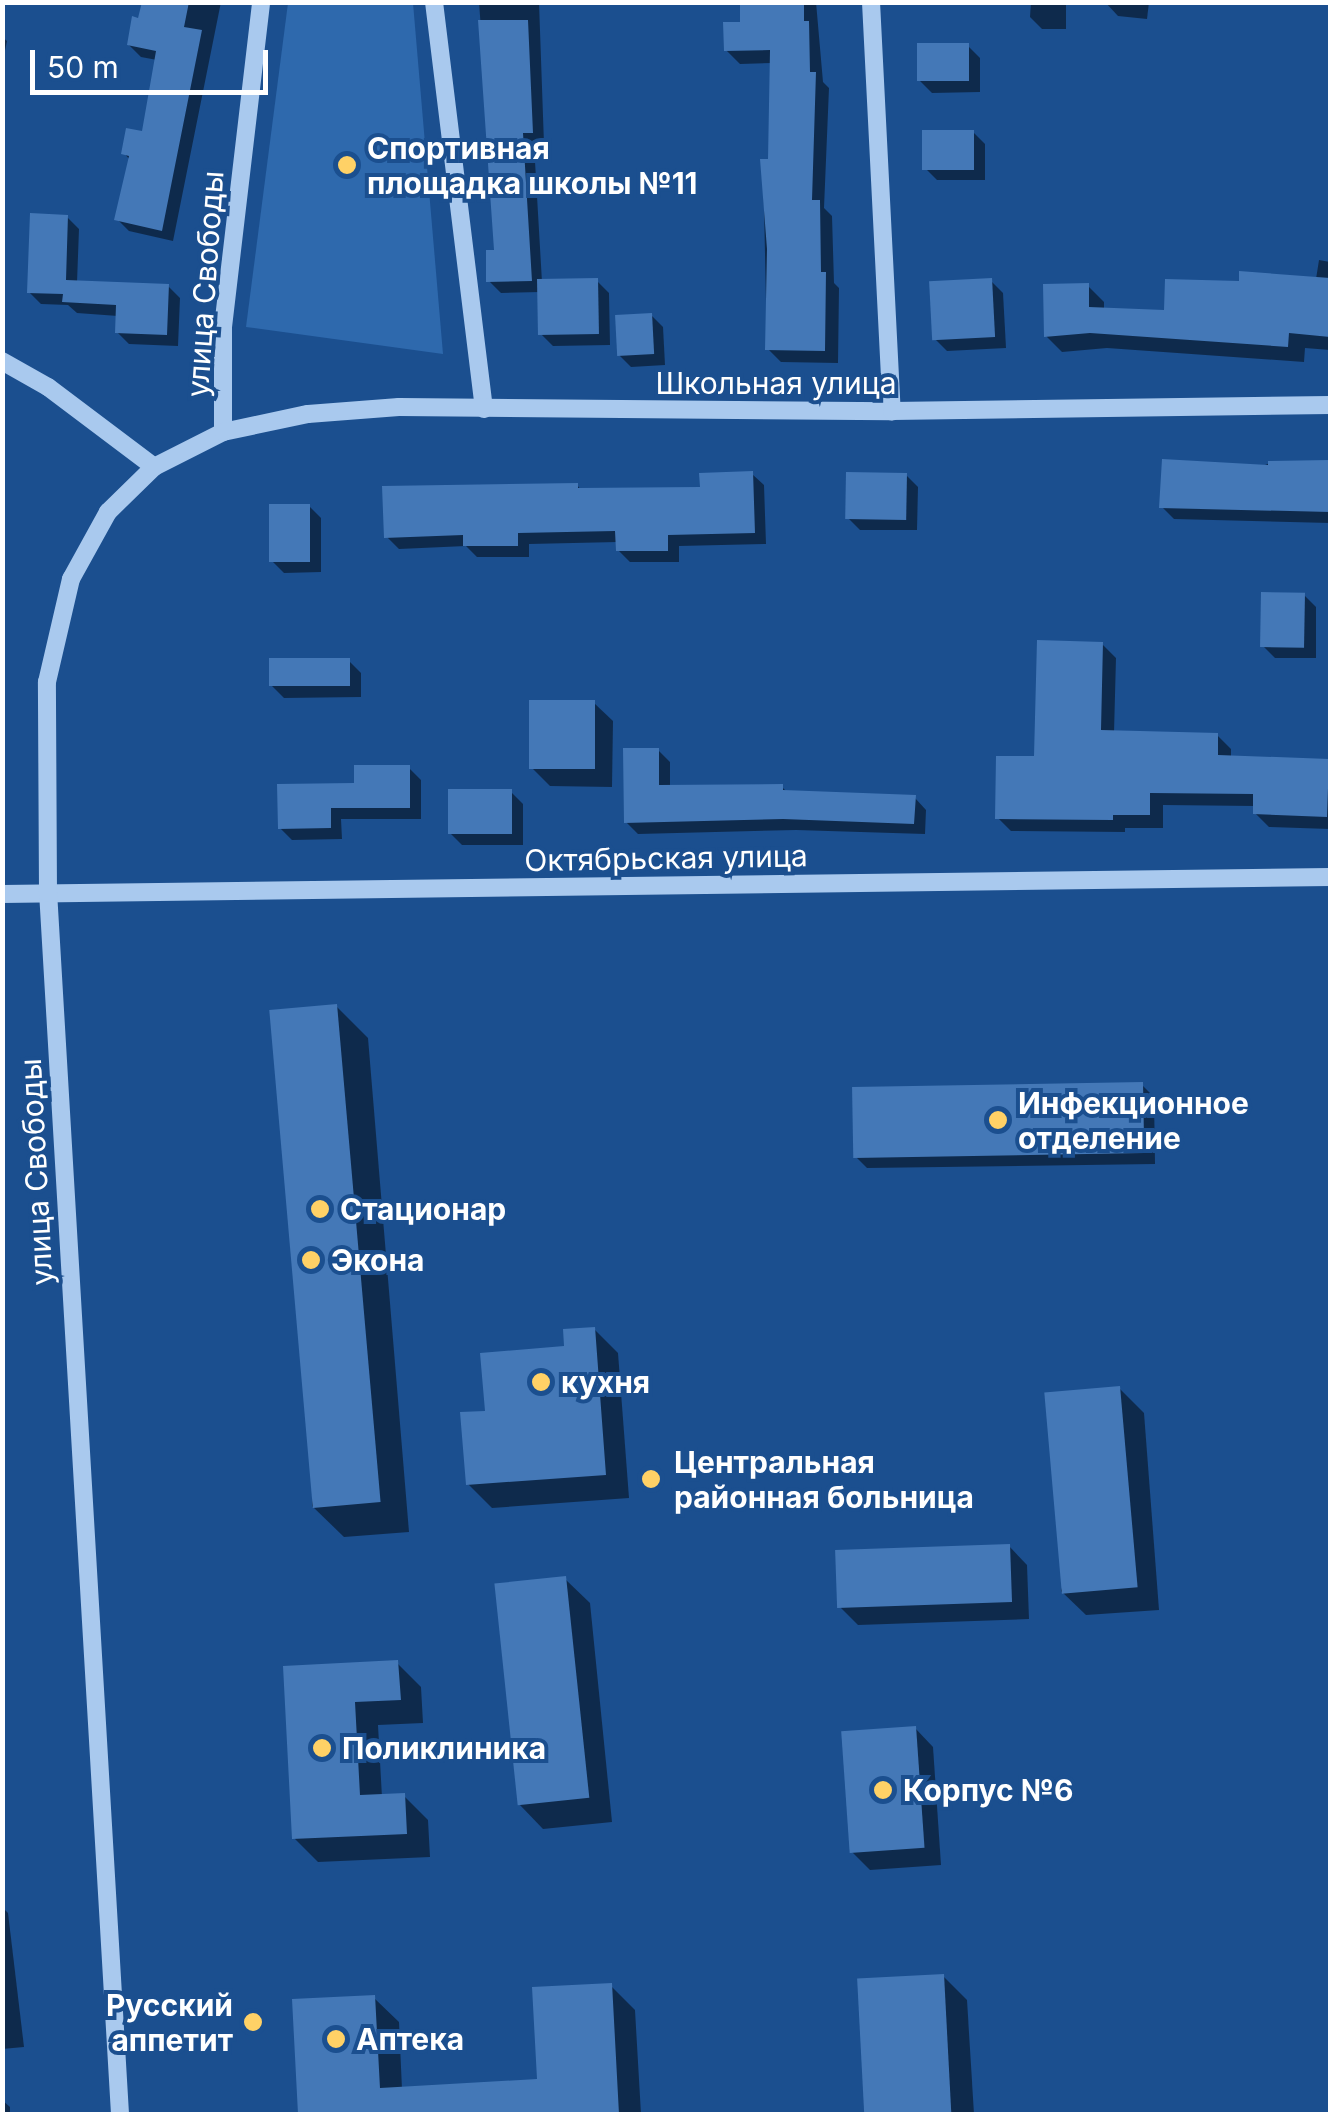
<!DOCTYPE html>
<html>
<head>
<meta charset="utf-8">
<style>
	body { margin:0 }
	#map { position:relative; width:1333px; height:2117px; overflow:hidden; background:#1b4f8f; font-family:Inter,sans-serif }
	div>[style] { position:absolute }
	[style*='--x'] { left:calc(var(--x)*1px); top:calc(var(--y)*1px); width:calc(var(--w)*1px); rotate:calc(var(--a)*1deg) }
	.green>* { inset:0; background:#2e69ad }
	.shadow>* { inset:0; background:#0007 }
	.building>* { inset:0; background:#4478b7; transform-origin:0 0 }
	.minor>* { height:18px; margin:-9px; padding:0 9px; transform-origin:9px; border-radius:9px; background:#a9c9ee }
	.dots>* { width:28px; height:28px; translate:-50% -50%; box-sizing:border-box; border:5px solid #1b4f8f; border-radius:50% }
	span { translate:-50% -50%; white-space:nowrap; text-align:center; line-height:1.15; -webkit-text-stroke:8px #1b4f8f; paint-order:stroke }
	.poi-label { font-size:30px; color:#fff; font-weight:700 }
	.left { translate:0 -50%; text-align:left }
	.right { translate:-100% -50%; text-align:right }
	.street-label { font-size:30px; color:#fff }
	.frame { position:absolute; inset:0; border:5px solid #fff; pointer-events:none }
	.scale { position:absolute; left:30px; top:50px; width:238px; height:45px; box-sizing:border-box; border:5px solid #fff; border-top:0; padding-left:12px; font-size:30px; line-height:35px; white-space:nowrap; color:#fff; -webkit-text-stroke:8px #1b4f8f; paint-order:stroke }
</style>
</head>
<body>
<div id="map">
	<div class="green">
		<i style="clip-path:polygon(288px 3px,413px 3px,443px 354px,246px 327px)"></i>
	</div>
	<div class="shadow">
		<i style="clip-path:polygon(144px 2px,221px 2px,173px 241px,129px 231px,117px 219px,130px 160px,124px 153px,144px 134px,157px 60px,141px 57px,129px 45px)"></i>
		<i style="clip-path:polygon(479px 2px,539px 2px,544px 144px,534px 144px,542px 282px,597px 281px,609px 293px,610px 345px,553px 346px,541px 334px,540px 292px,501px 293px,489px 281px,497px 252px)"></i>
		<i style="clip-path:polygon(743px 2px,816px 2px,823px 82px,829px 88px,824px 208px,832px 216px,834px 283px,839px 288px,838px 363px,781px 362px,767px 348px,763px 161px,771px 161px,772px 63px,740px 64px,726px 50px,743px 24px)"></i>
		<i style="clip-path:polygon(1031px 2px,1066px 2px,1066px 29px,1042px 29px,1030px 17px)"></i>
		<i style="clip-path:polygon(1105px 2px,1149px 2px,1147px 19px,1118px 16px)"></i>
		<i style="clip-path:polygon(2px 37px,7px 41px,2px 65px)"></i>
		<i style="clip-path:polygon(968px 46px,980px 58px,980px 92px,932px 93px,920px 81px)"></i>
		<i style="clip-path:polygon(973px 132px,985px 144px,985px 180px,937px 180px,925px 168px)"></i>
		<i style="clip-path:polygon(67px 217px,79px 229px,77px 283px,168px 286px,180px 298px,178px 346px,129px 344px,117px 332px,118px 316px,77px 313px,68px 305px,41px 304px,29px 292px)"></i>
		<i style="clip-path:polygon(1319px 260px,1330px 262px,1330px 350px,1305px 348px,1304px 362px,1107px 348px,1062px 352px,1046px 336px,1088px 286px,1104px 302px,1104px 310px,1167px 313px,1241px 284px,1316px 279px)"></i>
		<i style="clip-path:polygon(991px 281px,1003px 293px,1006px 348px,947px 351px,935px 339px)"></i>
		<i style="clip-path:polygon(651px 315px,663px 327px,665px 365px,631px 367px,619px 355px)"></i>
		<i style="clip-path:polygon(1270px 463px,1330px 464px,1330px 523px,1174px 519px,1162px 507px)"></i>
		<i style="clip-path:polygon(752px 474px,764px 485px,766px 544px,679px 546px,679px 562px,630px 562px,618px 550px,618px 542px,529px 544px,529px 557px,477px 557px,466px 546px,399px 549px,387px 537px,577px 485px,582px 491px,702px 490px)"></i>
		<i style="clip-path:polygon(906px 475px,918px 487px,917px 530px,860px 530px,848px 518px)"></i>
		<i style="clip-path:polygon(309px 506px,321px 518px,321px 572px,284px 573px,272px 561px)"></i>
		<i style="clip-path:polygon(1304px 595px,1316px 607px,1316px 658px,1275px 658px,1263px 646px)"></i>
		<i style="clip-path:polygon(1102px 644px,1116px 658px,1114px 733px,1217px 735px,1231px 749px,1231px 758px,1328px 761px,1330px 829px,1269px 827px,1255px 813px,1255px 806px,1163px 805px,1163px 828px,1125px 828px,1125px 832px,1011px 831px,998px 818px)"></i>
		<i style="clip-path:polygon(349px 661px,361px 673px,361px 697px,284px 698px,272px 686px)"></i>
		<i style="clip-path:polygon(594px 703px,613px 721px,612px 787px,550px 786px,532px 768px)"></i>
		<i style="clip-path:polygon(658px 750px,670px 762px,670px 788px,782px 787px,788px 793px,915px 798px,926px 810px,925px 834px,796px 830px,638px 834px,626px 822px)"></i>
		<i style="clip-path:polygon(409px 768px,421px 780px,421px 819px,341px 819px,342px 839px,292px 840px,280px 828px,356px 786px)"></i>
		<i style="clip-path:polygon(511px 792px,523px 804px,523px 845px,462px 845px,450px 833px)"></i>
		<i style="clip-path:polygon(336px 1006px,368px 1038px,409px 1532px,344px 1537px,312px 1506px)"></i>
		<i style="clip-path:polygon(1142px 1085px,1154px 1097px,1155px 1164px,867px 1168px,855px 1156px)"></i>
		<i style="clip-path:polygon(594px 1329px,618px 1353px,629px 1498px,492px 1508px,468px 1484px,487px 1413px)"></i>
		<i style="clip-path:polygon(1120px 1389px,1144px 1413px,1159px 1610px,1086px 1615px,1061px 1591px)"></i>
		<i style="clip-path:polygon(1009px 1546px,1027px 1565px,1029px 1619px,858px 1625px,840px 1607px)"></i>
		<i style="clip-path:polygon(565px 1579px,590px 1603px,612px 1822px,543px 1829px,519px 1804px)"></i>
		<i style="clip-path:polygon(397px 1663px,421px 1687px,423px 1723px,378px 1725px,382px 1797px,404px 1796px,428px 1820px,430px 1857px,318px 1862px,294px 1838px,285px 1669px)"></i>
		<i style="clip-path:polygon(915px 1728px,933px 1747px,941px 1865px,870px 1870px,852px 1852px)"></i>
		<i style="clip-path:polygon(2px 1907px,8px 1913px,24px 2047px,2px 2049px)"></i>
		<i style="clip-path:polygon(943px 1976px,967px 2000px,974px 2114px,868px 2114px,860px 1981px)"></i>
		<i style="clip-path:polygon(611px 1986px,635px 2010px,641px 2114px,300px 2114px,294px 2002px,374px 1998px,399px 2022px,402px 2089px,540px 2081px)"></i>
		<i style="clip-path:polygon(2px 2100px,10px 2107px,10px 2114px,2px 2114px)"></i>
	</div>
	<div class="building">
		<i style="clip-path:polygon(142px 2px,189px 2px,184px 27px,202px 30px,162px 231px,114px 220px,129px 156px,121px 154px,126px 128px,142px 131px,156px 51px,127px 45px,132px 16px,138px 18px)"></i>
		<i style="clip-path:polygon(740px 2px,804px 2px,804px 21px,809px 21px,810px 72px,816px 72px,812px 200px,820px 200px,821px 272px,826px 272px,825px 351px,765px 350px,767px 249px,760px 159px,768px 159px,770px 50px,724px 51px,723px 22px,740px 22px)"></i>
		<i style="clip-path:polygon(478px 20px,528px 20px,533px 133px,523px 133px,532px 281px,486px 282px,486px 250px,494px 250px)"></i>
		<i style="left:969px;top:43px;width:38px;height:52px;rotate:90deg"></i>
		<i style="left:922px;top:130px;width:52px;height:40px"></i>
		<i style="clip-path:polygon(30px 213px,68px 215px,66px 280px,169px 284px,167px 335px,115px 333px,116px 305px,62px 302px,63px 294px,27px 293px)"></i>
		<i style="clip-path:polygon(1239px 271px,1330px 278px,1330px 337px,1289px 333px,1288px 347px,1090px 333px,1044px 337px,1043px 284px,1089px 283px,1089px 307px,1164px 310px,1165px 279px,1239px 281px)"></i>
		<i style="left:598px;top:278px;width:56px;height:61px;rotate:89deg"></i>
		<i style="left:992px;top:278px;width:59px;height:63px;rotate:87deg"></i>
		<i style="left:652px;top:313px;width:41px;height:37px;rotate:87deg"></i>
		<i style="clip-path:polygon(1162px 459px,1268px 465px,1268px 461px,1330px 460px,1330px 512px,1159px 508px)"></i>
		<i style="clip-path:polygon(753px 471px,755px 533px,668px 535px,668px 551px,616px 551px,615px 531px,518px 533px,518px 546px,463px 546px,463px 535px,384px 538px,382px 486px,578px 483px,578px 488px,700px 487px,699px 473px)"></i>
		<i style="left:846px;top:472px;width:61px;height:47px;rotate:1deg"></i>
		<i style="left:269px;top:504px;width:41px;height:58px"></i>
		<i style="left:1261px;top:592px;width:44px;height:55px;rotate:1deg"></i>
		<i style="clip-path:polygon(1037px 640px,1103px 642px,1101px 730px,1218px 733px,1218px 755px,1329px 759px,1327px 817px,1253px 814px,1253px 794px,1150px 793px,1150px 815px,1113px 815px,1113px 820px,995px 819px,996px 756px,1034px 756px)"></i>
		<i style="left:350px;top:658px;width:28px;height:81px;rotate:90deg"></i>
		<i style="left:529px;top:700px;width:66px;height:69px"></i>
		<i style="clip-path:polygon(623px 748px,659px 748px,659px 785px,783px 784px,783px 790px,916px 795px,914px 824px,783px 819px,624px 823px)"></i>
		<i style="clip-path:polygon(354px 765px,410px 765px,410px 808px,331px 808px,331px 828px,278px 829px,277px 784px,354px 783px)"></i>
		<i style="left:448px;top:789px;width:64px;height:45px"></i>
		<i style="left:337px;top:1004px;width:500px;height:68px;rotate:85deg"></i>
		<i style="left:1143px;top:1082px;width:71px;height:291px;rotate:89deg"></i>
		<i style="clip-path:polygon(595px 1327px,606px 1475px,466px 1485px,460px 1412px,485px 1411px,480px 1353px,564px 1346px,563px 1329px)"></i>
		<i style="left:1120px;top:1386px;width:202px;height:76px;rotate:85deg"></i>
		<i style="left:1010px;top:1544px;width:58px;height:175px;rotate:88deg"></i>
		<i style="left:566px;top:1576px;width:223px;height:72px;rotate:84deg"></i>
		<i style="clip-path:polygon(398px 1660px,401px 1700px,355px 1702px,360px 1795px,405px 1793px,407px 1834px,292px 1839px,283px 1666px)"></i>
		<i style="left:916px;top:1726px;width:122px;height:75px;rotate:86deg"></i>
		<i style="left:944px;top:1974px;width:140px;height:87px;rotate:87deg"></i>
		<i style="clip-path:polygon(612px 1983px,619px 2114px,298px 2114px,292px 1999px,375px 1995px,380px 2088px,537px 2079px,532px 1987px)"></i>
	</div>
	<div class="minor">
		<i style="--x:434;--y:2;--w:410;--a:83"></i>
		<i style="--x:871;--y:2;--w:410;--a:87.1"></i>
		<i style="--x:2;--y:361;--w:53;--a:29.5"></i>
		<i style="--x:48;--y:387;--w:133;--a:37"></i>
		<i style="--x:223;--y:432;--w:105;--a:-90"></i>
		<i style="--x:223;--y:327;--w:327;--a:-83.3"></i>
		<i style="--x:2;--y:894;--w:1328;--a:-0.73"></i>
		<i style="--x:120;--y:2114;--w:1223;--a:-93.37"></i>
		<i style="--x:48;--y:893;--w:211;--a:-90.3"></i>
		<i style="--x:47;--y:682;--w:106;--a:-76.9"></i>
		<i style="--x:71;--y:579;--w:77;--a:-61.1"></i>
		<i style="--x:108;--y:512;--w:64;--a:-44.4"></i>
		<i style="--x:154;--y:467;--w:77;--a:-26.9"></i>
		<i style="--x:223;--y:432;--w:87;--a:-12"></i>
		<i style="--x:308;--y:414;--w:91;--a:-4.4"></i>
		<i style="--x:399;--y:407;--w:493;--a:0.5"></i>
		<i style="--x:892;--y:411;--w:438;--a:-0.8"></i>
	</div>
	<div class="dots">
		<i style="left:347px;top:165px;background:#ffd166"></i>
		<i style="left:998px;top:1120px;background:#ffd166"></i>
		<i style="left:320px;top:1209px;background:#ffd166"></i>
		<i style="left:311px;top:1260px;background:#ffd166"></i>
		<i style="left:541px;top:1382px;background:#ffd166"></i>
		<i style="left:651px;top:1479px;background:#ffd166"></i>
		<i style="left:322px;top:1748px;background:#ffd166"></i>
		<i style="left:883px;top:1790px;background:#ffd166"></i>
		<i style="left:253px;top:2022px;background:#ffd166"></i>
		<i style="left:336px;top:2039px;background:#ffd166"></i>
	</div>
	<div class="poi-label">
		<span class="left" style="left:367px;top:165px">Спортивная<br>площадка школы №11</span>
		<span class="left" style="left:1018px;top:1120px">Инфекционное<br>отделение</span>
		<span class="left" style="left:340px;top:1209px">Стационар</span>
		<span class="left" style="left:331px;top:1260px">Экона</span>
		<span class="left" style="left:561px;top:1382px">кухня</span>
		<span class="left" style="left:674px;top:1479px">Центральная<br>районная больница</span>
		<span class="left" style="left:342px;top:1748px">Поликлиника</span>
		<span class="left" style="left:903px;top:1790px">Корпус №6</span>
		<span class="right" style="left:233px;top:2022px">Русский<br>аппетит</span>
		<span class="left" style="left:356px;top:2039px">Аптека</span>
	</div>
	<div class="street-label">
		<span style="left:205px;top:284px;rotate:-86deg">улица Свободы</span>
		<span style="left:776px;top:383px">Школьная улица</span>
		<span style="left:666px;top:858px;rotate:-1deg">Октябрьская улица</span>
		<span style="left:36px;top:1172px;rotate:-93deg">улица Свободы</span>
	</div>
	<div class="frame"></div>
	<div class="scale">50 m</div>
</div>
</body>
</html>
